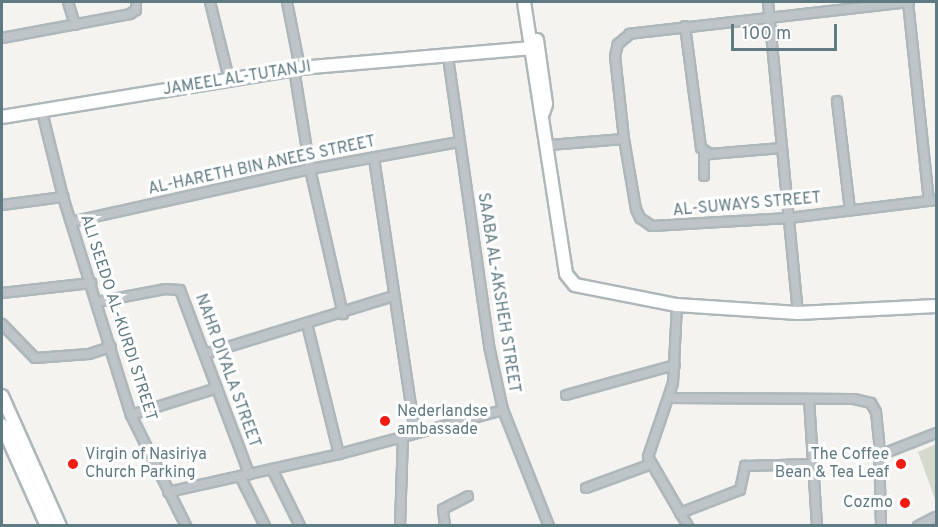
<!DOCTYPE html>
<html>
<head>
<meta charset="utf-8">
<style>
	body { margin:0 }
	#map { position:relative; width:938px; height:527px; overflow:hidden; background:#f4f3ef; font-family:Overpass,sans-serif }
	div>[style] { position:absolute }
	[style*='--x'] { left:calc(var(--x)*1px); top:calc(var(--y)*1px); width:calc(var(--w)*1px); rotate:calc(var(--a)*1deg) }
	.green>* { inset:0; background:#d4dace }
	.roads { filter:drop-shadow(2px 0 #aeb7ba) drop-shadow(-2px 0 #aeb7ba) drop-shadow(0 2px #aeb7ba) drop-shadow(0 -2px #aeb7ba) }
	.street>* { height:8px; margin:-4px; padding:0 4px; transform-origin:4px; border-radius:4px; background:#bec4c7 }
	.secondary>* { height:12px; margin:-6px; padding:0 6px; transform-origin:6px; border-radius:6px; background:#fff }
	.dots>* { width:16px; height:16px; translate:-50% -50%; box-sizing:border-box; border:3px solid #fff; border-radius:50% }
	span { translate:-50% -50%; white-space:nowrap; text-align:center; line-height:1.15; -webkit-text-stroke:6px #fff; paint-order:stroke }
	.street-label { font-size:16px; color:#607a83 }
	.poi-label { font-size:16px; color:#607a83 }
	.left { translate:0 -50%; text-align:left }
	.right { translate:-100% -50%; text-align:right }
	.frame { position:absolute; inset:0; border:3px solid #607a83; pointer-events:none }
	.scale { position:absolute; left:731px; top:24px; width:106px; height:27px; box-sizing:border-box; border:3px solid #607a83; border-top:0; padding-left:8px; font-size:18px; line-height:21px; white-space:nowrap; color:#607a83; -webkit-text-stroke:4px #fff; paint-order:stroke }
</style>
</head>
<body>
<div id="map">
	<div class="green">
		<i style="clip-path:polygon(936px 444px,936px 502px,918px 452px)"></i>
	</div>
	<div class="roads">
		<div class="street">
			<i style="--x:68;--y:2;--w:24;--a:73"></i>
			<i style="--x:210;--y:2;--w:79;--a:76.1"></i>
			<i style="--x:287;--y:2;--w:67;--a:78.9"></i>
			<i style="--x:768;--y:2;--w:312;--a:84.5"></i>
			<i style="--x:908;--y:2;--w:200;--a:84"></i>
			<i style="--x:909;--y:2;--w:281;--a:173.5"></i>
			<i style="--x:630;--y:34;--w:16;--a:140"></i>
			<i style="--x:618;--y:44;--w:12;--a:104"></i>
			<i style="--x:615;--y:56;--w:83;--a:83.8"></i>
			<i style="--x:624;--y:139;--w:71;--a:80.3"></i>
			<i style="--x:636;--y:209;--w:10;--a:66"></i>
			<i style="--x:640;--y:218;--w:14;--a:34"></i>
			<i style="--x:652;--y:226;--w:137;--a:-3.3"></i>
			<i style="--x:789;--y:218;--w:148;--a:-7"></i>
			<i style="--x:685;--y:26;--w:123;--a:82.5"></i>
			<i style="--x:701;--y:148;--w:11;--a:34"></i>
			<i style="--x:710;--y:154;--w:72;--a:-4.8"></i>
			<i style="--x:2;--y:38;--w:130;--a:-10.6"></i>
			<i style="--x:130;--y:14;--w:7;--a:-34"></i>
			<i style="--x:136;--y:10;--w:8;--a:-90"></i>
			<i style="--x:448;--y:57;--w:292;--a:81.9"></i>
			<i style="--x:489;--y:346;--w:66;--a:77.7"></i>
			<i style="--x:503;--y:410;--w:125;--a:68.4"></i>
			<i style="--x:294;--y:69;--w:101;--a:80.9"></i>
			<i style="--x:310;--y:169;--w:149;--a:77.2"></i>
			<i style="--x:837;--y:101;--w:110;--a:83.2"></i>
			<i style="--x:42;--y:112;--w:88;--a:76.1"></i>
			<i style="--x:63;--y:197;--w:228;--a:72.7"></i>
			<i style="--x:131;--y:415;--w:124;--a:63.6"></i>
			<i style="--x:549;--y:145;--w:75;--a:-4.6"></i>
			<i style="--x:704;--y:152;--w:24;--a:90"></i>
			<i style="--x:374;--y:158;--w:278;--a:81.5"></i>
			<i style="--x:2;--y:205;--w:62;--a:-7.5"></i>
			<i style="--x:71;--y:222;--w:245;--a:-12.5"></i>
			<i style="--x:310;--y:169;--w:151;--a:-10.3"></i>
			<i style="--x:2;--y:293;--w:90;--a:-6.4"></i>
			<i style="--x:97;--y:302;--w:69;--a:-10.8"></i>
			<i style="--x:165;--y:289;--w:15;--a:4"></i>
			<i style="--x:180;--y:290;--w:197;--a:69.4"></i>
			<i style="--x:677;--y:305;--w:78;--a:92.9"></i>
			<i style="--x:673;--y:383;--w:78;--a:108.7"></i>
			<i style="--x:648;--y:457;--w:80;--a:59.9"></i>
			<i style="--x:2;--y:324;--w:47;--a:45.9"></i>
			<i style="--x:35;--y:358;--w:54;--a:-4.2"></i>
			<i style="--x:89;--y:354;--w:23;--a:-18"></i>
			<i style="--x:307;--y:324;--w:134;--a:76.2"></i>
			<i style="--x:205;--y:354;--w:198;--a:-17.1"></i>
			<i style="--x:566;--y:395;--w:113;--a:-15.4"></i>
			<i style="--x:669;--y:398;--w:185;--a:0.3"></i>
			<i style="--x:854;--y:399;--w:17;--a:13"></i>
			<i style="--x:871;--y:403;--w:10;--a:61"></i>
			<i style="--x:876;--y:412;--w:31;--a:84"></i>
			<i style="--x:879;--y:443;--w:83;--a:88.6"></i>
			<i style="--x:809;--y:399;--w:127;--a:86.4"></i>
			<i style="--x:131;--y:415;--w:90;--a:-17.4"></i>
			<i style="--x:880;--y:455;--w:60;--a:-21.4"></i>
			<i style="--x:272;--y:469;--w:64;--a:63.8"></i>
			<i style="--x:240;--y:476;--w:56;--a:63.4"></i>
			<i style="--x:586;--y:488;--w:67;--a:-20.1"></i>
			<i style="--x:168;--y:492;--w:175;--a:-12.5"></i>
			<i style="--x:339;--y:454;--w:170;--a:-15"></i>
			<i style="--x:680;--y:513;--w:64;--a:-21"></i>
			<i style="--x:740;--y:490;--w:25;--a:-78"></i>
			<i style="--x:745;--y:466;--w:68;--a:-1.7"></i>
			<i style="--x:400;--y:526;--w:90;--a:-88.1"></i>
			<i style="--x:445;--y:526;--w:17;--a:-97"></i>
			<i style="--x:443;--y:509;--w:28;--a:-27"></i>
			<i style="--x:918;--y:526;--w:20;--a:-27"></i>
		</div>
		<div class="secondary">
			<i style="--x:524;--y:2;--w:275;--a:81.2"></i>
			<i style="--x:566;--y:274;--w:14;--a:51"></i>
			<i style="--x:575;--y:285;--w:104;--a:11.1"></i>
			<i style="--x:677;--y:305;--w:121;--a:3.8"></i>
			<i style="--x:798;--y:313;--w:138;--a:-2.9"></i>
			<i style="--x:537;--y:40;--w:65;--a:82"></i>
			<i style="--x:546;--y:104;--w:9;--a:108"></i>
			<i style="--x:2;--y:117;--w:302;--a:-9.3"></i>
			<i style="--x:300;--y:68;--w:236;--a:-4.9"></i>
			<i style="--x:2;--y:396;--w:142;--a:66"></i>
			<i style="--x:2;--y:425;--w:111;--a:66"></i>
		</div>
	</div>
	<div class="dots">
		<i style="left:385px;top:421px;background:#f21b11"></i>
		<i style="left:73px;top:464px;background:#f21b11"></i>
		<i style="left:901px;top:464px;background:#f21b11"></i>
		<i style="left:905px;top:503px;background:#f21b11"></i>
	</div>
	<div class="street-label">
		<span style="left:237px;top:79px;rotate:-9deg">JAMEEL AL-TUTANJI</span>
		<span style="left:262px;top:166px;rotate:-12deg">AL-HARETH BIN ANEES STREET</span>
		<span style="left:747px;top:205px;rotate:-5deg">AL-SUWAYS STREET</span>
		<span style="left:498px;top:293px;rotate:81deg">SAABA AL-AKSHEH STREET</span>
		<span style="left:118px;top:318px;rotate:72deg">ALI SEEDO AL-KURDI STREET</span>
		<span style="left:227px;top:371px;rotate:70deg">NAHR DIYALA STREET</span>
	</div>
	<div class="poi-label">
		<span class="left" style="left:397px;top:421px">Nederlandse<br>ambassade</span>
		<span class="left" style="left:85px;top:464px">Virgin of Nasiriya<br>Church Parking</span>
		<span class="right" style="left:889px;top:464px">The Coffee<br>Bean &amp; Tea Leaf</span>
		<span class="right" style="left:893px;top:503px">Cozmo</span>
	</div>
	<div class="frame"></div>
	<div class="scale">100 m</div>
</div>
</body>
</html>
